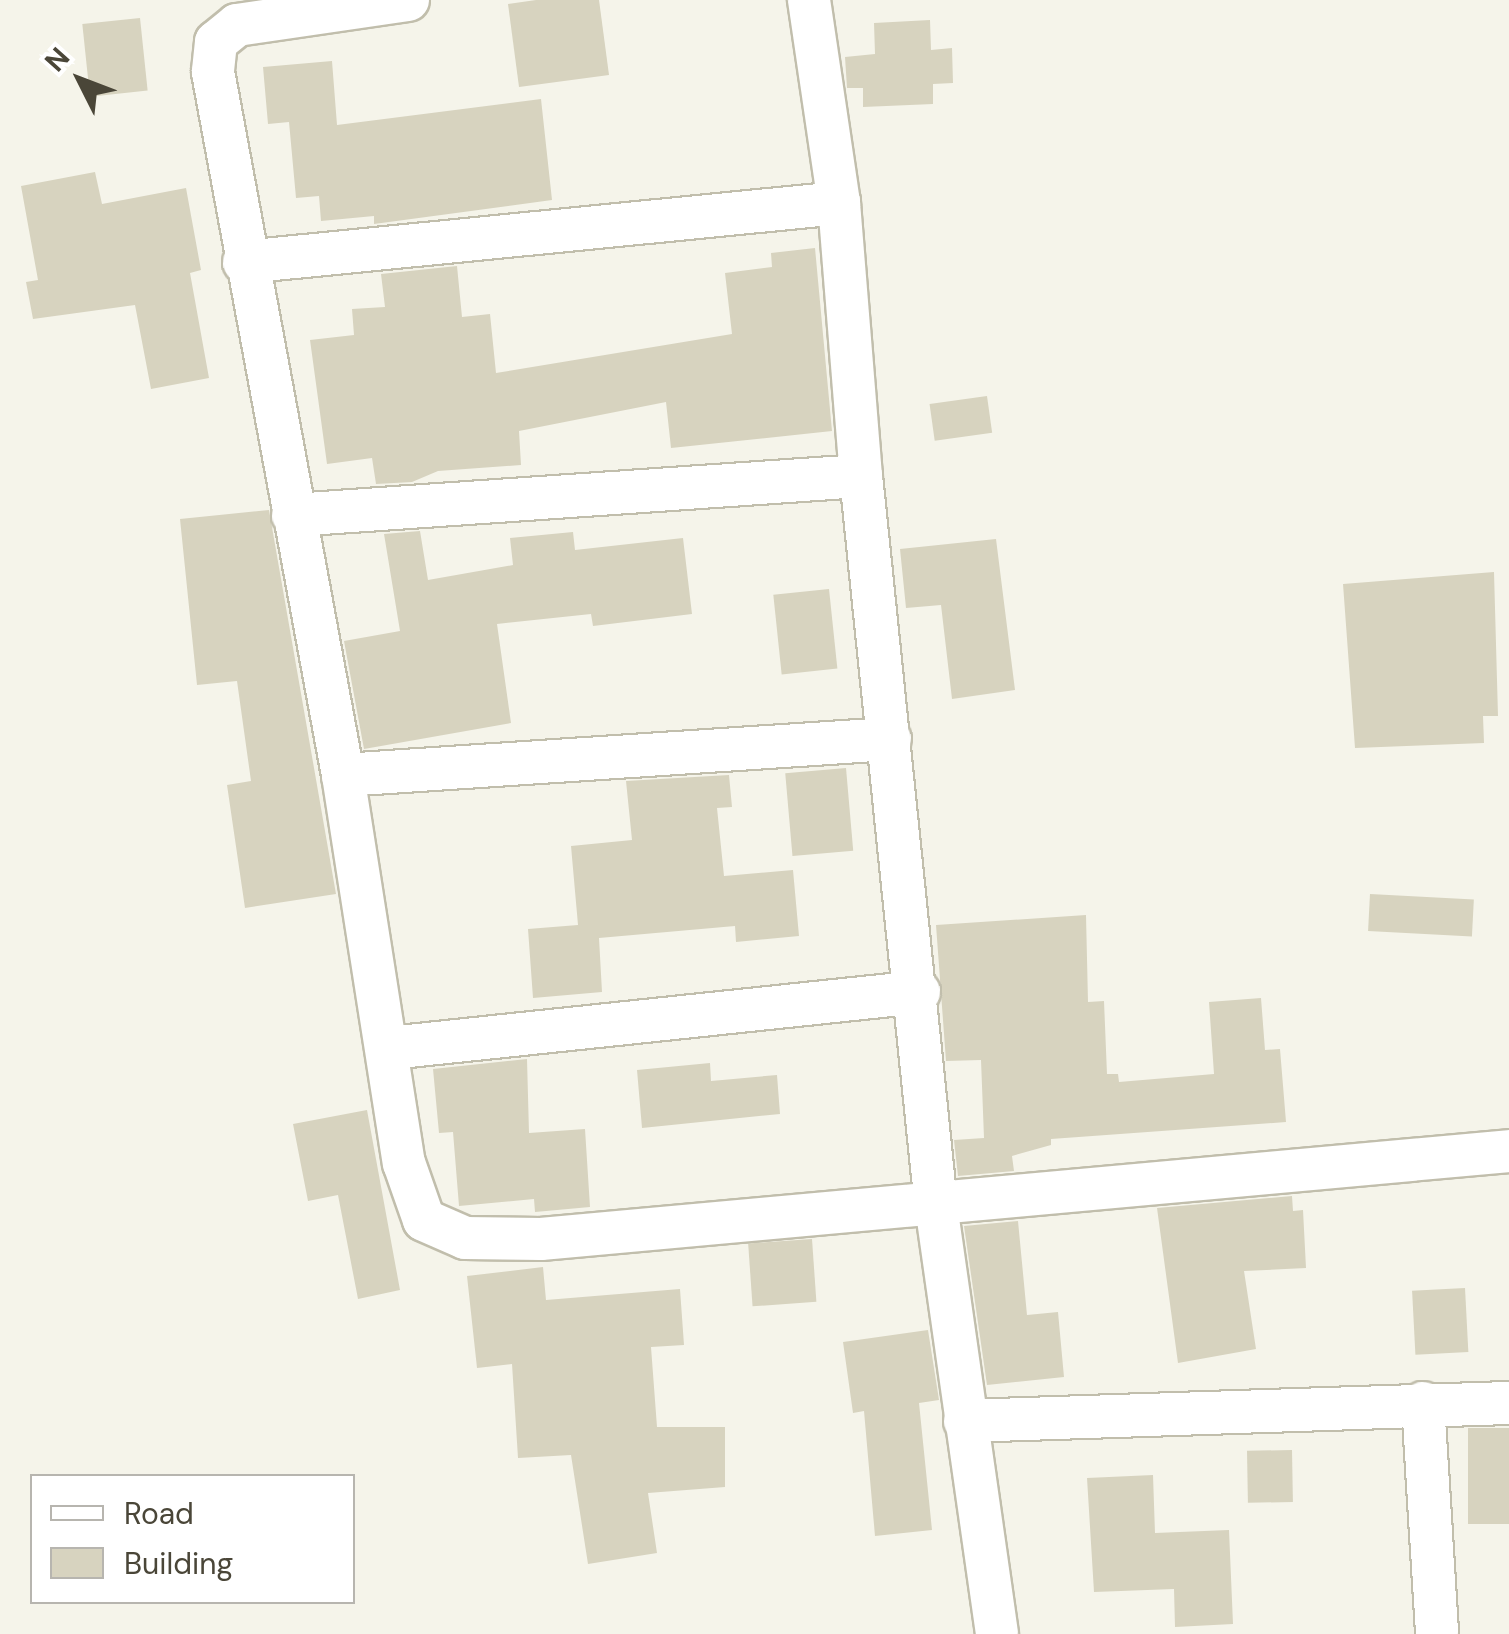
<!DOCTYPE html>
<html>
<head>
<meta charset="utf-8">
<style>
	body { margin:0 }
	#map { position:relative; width:1509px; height:1634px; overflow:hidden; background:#f5f4ea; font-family:"DM Sans",sans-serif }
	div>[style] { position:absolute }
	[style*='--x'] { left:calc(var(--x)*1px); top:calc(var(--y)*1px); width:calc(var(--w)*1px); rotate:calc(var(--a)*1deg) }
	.building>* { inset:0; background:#d7d3bf; transform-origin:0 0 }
	.roads { filter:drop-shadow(2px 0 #c1beac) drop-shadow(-2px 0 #c1beac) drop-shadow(0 2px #c1beac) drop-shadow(0 -2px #c1beac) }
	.minor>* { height:42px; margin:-21px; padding:0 21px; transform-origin:21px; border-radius:21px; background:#fff }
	span { translate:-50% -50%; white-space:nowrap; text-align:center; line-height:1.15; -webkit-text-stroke:8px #fff; paint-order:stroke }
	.legend { position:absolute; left:30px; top:1474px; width:325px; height:130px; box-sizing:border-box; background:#fff; border:2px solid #b7b5af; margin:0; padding:12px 18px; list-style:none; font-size:30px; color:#4a4638 }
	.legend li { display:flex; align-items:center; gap:20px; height:50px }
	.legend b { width:50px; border:2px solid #b7b5af }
	.north { position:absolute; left:30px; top:30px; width:100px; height:100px; -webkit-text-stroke:8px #fff; paint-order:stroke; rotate:312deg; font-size:28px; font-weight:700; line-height:40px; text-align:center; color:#4a4638 }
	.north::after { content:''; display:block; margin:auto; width:35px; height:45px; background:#4a4638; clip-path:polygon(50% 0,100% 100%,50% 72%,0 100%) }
</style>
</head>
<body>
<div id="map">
	<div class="building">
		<i style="clip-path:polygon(536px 0,599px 0,609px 75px,519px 87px,508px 4px)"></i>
		<i style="left:140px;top:18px;width:73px;height:58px;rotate:84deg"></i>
		<i style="clip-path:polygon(930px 20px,931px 50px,952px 48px,953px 83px,933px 84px,933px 104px,863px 107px,863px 88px,847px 88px,845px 57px,875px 54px,874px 23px)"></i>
		<i style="clip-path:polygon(332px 61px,337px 125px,541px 99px,552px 200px,374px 224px,374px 216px,321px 221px,319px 196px,296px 198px,289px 122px,268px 124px,263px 67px)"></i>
		<i style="clip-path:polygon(95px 172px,102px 204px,186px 188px,201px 270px,190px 273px,209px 378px,151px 389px,135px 305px,33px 319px,26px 282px,38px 280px,21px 186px)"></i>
		<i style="clip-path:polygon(815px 248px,832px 431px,671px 448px,666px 402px,519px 431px,521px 465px,438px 471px,412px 482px,376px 484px,372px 458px,327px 464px,310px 340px,354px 335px,352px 309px,385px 307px,381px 274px,457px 266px,462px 317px,490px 314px,496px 373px,732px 334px,725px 273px,772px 267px,771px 253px)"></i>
		<i style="left:987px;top:396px;width:37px;height:58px;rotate:82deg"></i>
		<i style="clip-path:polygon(269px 510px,336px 894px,245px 908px,227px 785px,251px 781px,237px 681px,197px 685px,180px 519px)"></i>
		<i style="clip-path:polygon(420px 531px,428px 580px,513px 565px,510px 538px,573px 532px,575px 550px,683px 538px,692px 614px,593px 626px,591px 614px,497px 624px,511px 723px,364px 749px,344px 641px,400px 631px,384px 534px)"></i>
		<i style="clip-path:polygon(996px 539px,1015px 690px,952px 699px,941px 605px,906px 608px,900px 549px)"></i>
		<i style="clip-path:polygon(1494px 572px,1498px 716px,1483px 716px,1484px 743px,1355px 748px,1343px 584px)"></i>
		<i style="left:829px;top:589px;width:80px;height:56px;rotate:84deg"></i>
		<i style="left:846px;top:768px;width:83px;height:61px;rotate:85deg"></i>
		<i style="clip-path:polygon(729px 775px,732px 807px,717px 808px,724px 876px,793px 870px,799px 936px,736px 942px,735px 926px,599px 938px,602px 992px,533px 998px,528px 929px,578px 925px,571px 846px,632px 840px,626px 781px)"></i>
		<i style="left:1370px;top:894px;width:104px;height:37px;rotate:3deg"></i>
		<i style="clip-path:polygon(1086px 915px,1088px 1002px,1104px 1001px,1107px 1074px,1118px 1074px,1119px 1082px,1214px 1074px,1209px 1002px,1261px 998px,1265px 1050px,1280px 1049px,1286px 1122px,1051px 1139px,1051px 1145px,1012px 1156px,1014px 1171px,958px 1176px,954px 1140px,984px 1138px,981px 1060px,946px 1061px,936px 925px)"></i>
		<i style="clip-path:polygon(527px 1059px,529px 1133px,585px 1129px,590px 1207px,535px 1212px,534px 1199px,459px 1206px,453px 1132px,439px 1133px,433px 1069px)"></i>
		<i style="clip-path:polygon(710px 1063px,711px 1081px,777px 1075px,780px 1114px,642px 1128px,637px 1070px)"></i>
		<i style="clip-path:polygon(367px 1110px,400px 1290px,358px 1299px,338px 1195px,308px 1201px,293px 1124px)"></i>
		<i style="clip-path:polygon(1292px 1196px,1293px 1211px,1303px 1210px,1306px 1268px,1244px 1271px,1256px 1349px,1178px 1363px,1157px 1208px)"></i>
		<i style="clip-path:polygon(1018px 1221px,1027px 1315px,1058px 1312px,1064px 1377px,987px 1385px,964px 1226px)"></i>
		<i style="left:812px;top:1239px;width:63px;height:64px;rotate:86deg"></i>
		<i style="clip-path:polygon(543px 1267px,546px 1300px,680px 1289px,684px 1345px,651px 1347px,657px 1427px,725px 1427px,725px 1487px,648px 1493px,657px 1553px,588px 1564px,571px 1455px,518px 1458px,512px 1364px,477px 1368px,467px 1276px)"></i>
		<i style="left:1465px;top:1288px;width:64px;height:53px;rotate:87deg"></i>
		<i style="clip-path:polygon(928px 1330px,939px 1400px,919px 1403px,932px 1530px,875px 1536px,864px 1411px,853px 1413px,843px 1342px)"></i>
		<i style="left:1509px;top:1428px;width:96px;height:41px;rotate:90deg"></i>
		<i style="left:1292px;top:1450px;width:52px;height:45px;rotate:89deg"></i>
		<i style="clip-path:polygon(1153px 1475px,1155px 1533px,1229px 1530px,1233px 1624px,1175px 1627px,1174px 1589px,1094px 1592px,1087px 1478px)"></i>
	</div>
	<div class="roads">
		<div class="minor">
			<i style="--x:408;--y:0;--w:173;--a:171.7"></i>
			<i style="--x:237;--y:25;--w:27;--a:141"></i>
			<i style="--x:216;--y:42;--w:30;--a:96"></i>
			<i style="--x:213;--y:72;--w:715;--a:79.52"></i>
			<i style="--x:343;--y:775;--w:393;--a:81.1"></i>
			<i style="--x:404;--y:1163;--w:60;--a:70.7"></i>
			<i style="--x:424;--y:1220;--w:45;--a:23.7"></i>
			<i style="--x:465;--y:1238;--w:76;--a:0.8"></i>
			<i style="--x:541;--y:1239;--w:972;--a:-5.19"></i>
			<i style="--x:809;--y:0;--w:205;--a:81.6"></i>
			<i style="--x:839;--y:203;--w:274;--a:85.4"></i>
			<i style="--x:861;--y:476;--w:733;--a:84.13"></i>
			<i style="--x:936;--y:1205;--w:433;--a:81.9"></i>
			<i style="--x:244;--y:262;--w:598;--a:-5.66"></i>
			<i style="--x:293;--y:515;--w:569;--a:-3.93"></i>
			<i style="--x:343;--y:775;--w:548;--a:-3.77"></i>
			<i style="--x:390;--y:1048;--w:532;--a:-6.04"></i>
			<i style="--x:1423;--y:1403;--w:231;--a:86.5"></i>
			<i style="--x:965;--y:1421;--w:544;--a:-1.9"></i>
		</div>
	</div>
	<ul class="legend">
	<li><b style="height:12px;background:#fff"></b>Road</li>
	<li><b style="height:28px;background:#d7d3bf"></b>Building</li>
	</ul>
	<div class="north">N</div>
</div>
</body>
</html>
